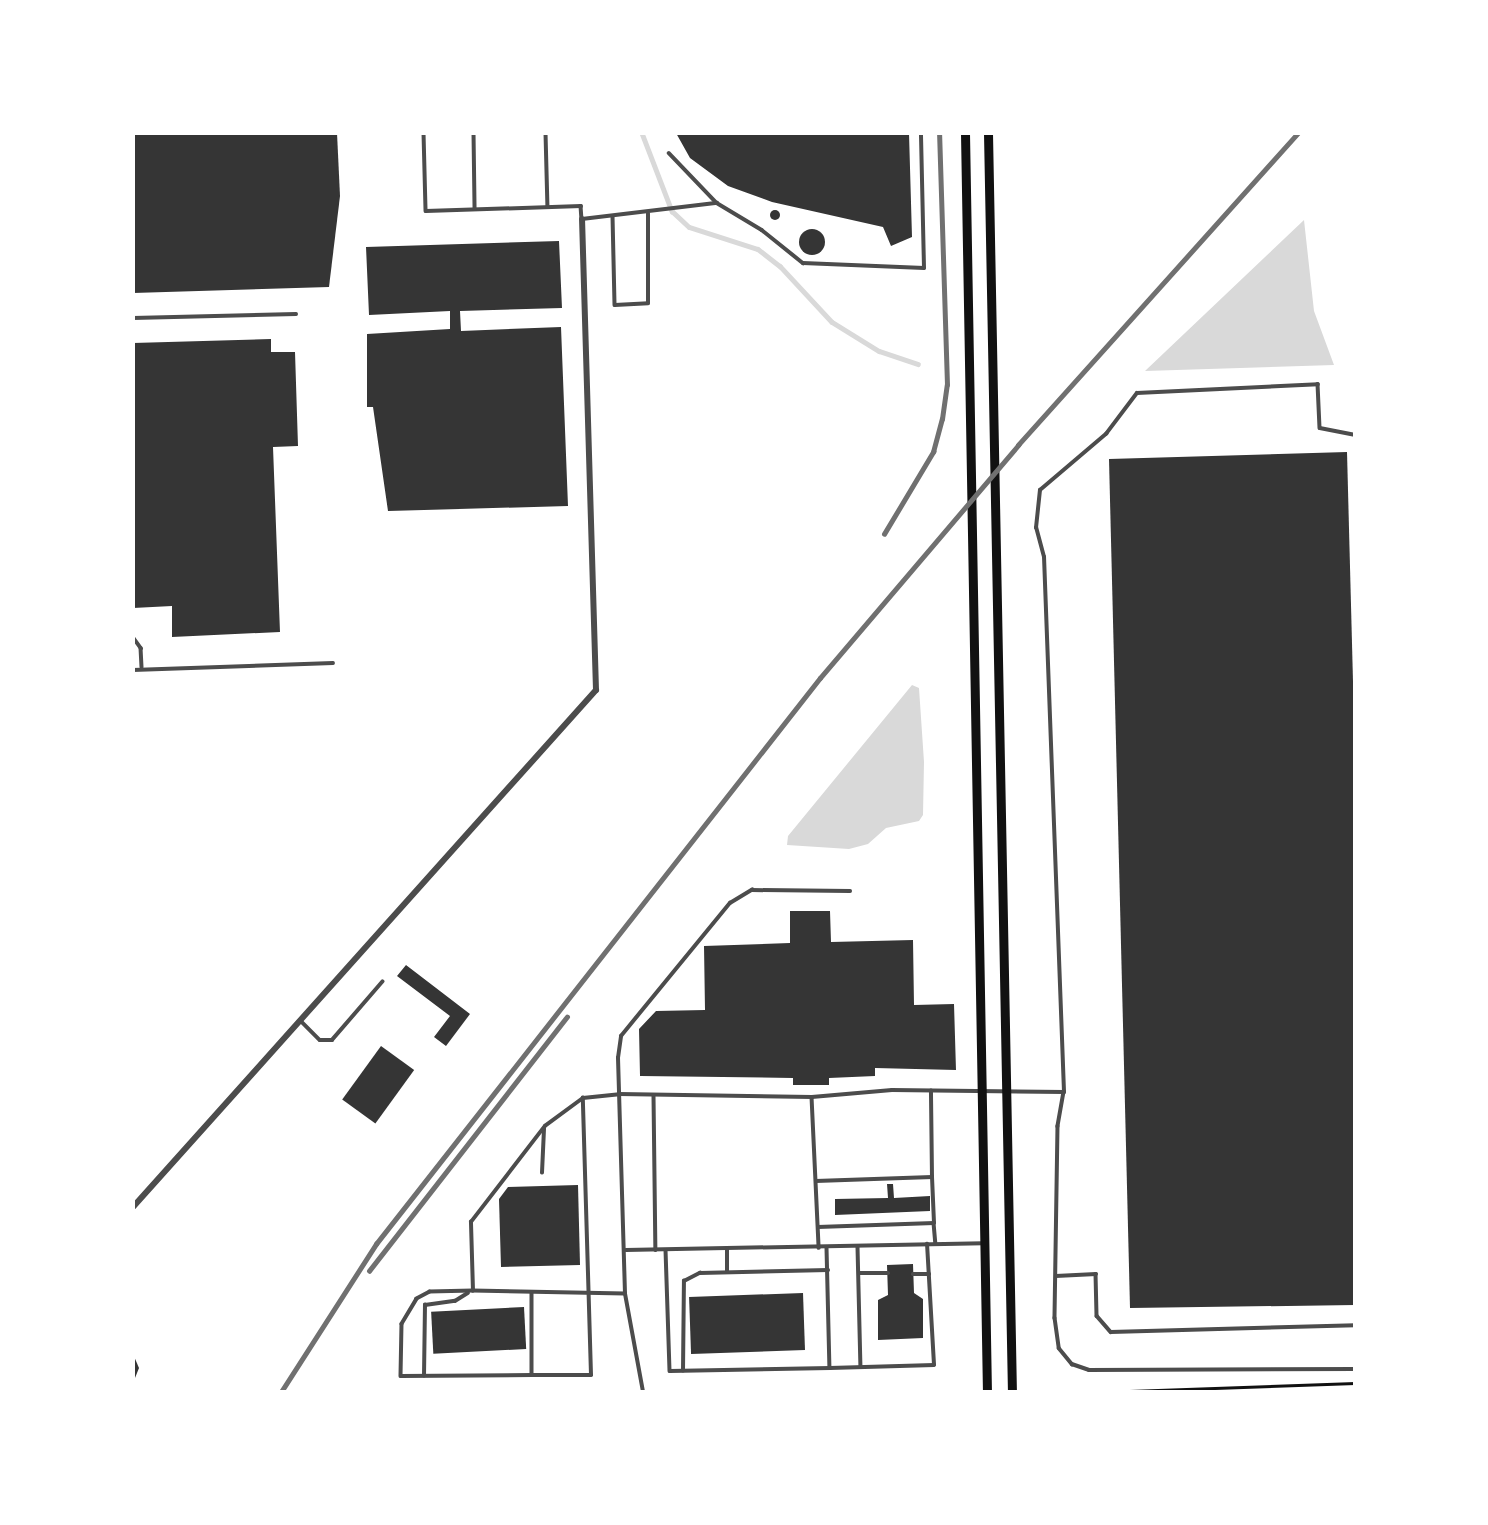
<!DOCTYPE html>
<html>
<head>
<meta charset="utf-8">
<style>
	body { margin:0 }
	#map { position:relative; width:1488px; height:1525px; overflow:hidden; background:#fff; font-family:Inter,sans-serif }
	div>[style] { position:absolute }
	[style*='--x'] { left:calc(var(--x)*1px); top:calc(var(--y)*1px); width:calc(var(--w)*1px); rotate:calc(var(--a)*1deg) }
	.water>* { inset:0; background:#d9d9d9 }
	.stream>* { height:4.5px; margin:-2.25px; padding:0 2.25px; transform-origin:2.25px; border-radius:2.25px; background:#d9d9d9 }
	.building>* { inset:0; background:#353535; transform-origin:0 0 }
	.round { border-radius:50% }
	.path>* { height:2.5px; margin:-1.25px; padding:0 1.25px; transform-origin:1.25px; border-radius:1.25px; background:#111 }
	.service>* { height:3.5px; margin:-1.75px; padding:0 1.75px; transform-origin:1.75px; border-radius:1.75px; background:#4c4c4c }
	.minor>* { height:6px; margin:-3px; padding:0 3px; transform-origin:3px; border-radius:3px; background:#4c4c4c }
	.secondary>* { height:9px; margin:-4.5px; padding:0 4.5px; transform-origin:4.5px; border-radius:4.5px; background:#111 }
	.rail>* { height:4.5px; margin:-2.25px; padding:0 2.25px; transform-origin:2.25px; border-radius:2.25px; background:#707070 }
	span { translate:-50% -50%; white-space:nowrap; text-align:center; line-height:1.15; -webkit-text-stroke:7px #fff; paint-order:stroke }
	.frame { position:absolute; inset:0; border:135px solid #fff; pointer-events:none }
</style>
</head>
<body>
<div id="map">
	<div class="water">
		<i style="clip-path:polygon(1304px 220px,1314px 311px,1334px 365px,1145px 371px)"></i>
		<i style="clip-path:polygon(912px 685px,919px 688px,924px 762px,923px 815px,919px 821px,886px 828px,868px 844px,849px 849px,787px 845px,788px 836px)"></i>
	</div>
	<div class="stream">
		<i style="--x:642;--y:133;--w:84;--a:69"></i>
		<i style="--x:672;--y:211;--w:23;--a:43"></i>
		<i style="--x:689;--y:227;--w:72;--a:17.7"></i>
		<i style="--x:758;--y:249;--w:28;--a:38"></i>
		<i style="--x:780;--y:266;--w:76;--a:47.1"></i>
		<i style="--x:832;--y:322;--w:55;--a:31.7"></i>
		<i style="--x:879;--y:351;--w:41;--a:18.4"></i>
	</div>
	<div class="building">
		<i style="clip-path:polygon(133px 133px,337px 133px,340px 196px,329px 287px,133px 293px)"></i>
		<i style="clip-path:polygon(676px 133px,909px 133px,912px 237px,891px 246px,883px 227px,772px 202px,728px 186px,690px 158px)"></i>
		<i class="round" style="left:770px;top:210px;width:10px;height:10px"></i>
		<i class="round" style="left:799px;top:229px;width:26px;height:26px"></i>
		<i style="clip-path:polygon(559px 241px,562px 308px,460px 311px,461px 331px,561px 327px,568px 506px,388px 511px,373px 407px,367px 407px,367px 334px,450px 329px,450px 311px,369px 315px,366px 247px)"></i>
		<i style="clip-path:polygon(271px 339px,271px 352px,295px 352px,298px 446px,273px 447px,280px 632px,172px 637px,172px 606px,133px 608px,133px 343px)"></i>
		<i style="clip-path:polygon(1347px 452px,1355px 758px,1355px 1305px,1130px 1308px,1109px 459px)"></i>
		<i style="clip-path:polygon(790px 911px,830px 911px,831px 942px,913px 940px,914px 1005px,954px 1004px,956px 1070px,875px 1068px,875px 1076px,829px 1078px,829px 1085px,793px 1085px,793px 1078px,640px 1076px,639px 1029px,656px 1011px,705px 1010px,704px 946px,790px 943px)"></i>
		<i style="clip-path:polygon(406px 965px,470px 1014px,446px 1046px,434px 1037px,450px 1016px,397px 976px)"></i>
		<i style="left:381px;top:1046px;width:41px;height:66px;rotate:36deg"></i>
		<i style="clip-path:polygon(887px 1184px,893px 1184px,894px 1198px,930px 1196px,930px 1211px,835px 1215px,835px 1199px,888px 1198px)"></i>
		<i style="clip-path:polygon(578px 1185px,580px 1265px,501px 1267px,499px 1199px,508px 1187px)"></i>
		<i style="clip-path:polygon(913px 1264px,914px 1293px,923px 1299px,923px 1338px,878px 1340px,878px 1300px,888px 1295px,887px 1265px)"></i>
		<i style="left:803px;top:1293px;width:57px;height:114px;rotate:88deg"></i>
		<i style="left:524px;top:1307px;width:42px;height:93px;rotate:87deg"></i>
		<i style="clip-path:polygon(133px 1354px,139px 1368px,133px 1383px)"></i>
	</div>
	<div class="path">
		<i style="--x:1101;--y:1392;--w:254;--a:-2"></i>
	</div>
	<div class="service">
		<i style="--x:424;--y:133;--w:78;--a:88.5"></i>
		<i style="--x:426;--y:211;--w:155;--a:-1.8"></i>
		<i style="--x:581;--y:206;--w:13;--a:86"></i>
		<i style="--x:582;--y:219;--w:136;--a:-6.8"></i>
		<i style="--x:474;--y:133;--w:76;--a:89.2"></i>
		<i style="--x:546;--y:133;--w:74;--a:88.5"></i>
		<i style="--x:669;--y:153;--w:69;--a:46.2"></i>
		<i style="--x:717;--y:203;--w:52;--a:31"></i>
		<i style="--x:762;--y:230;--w:53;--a:38.8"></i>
		<i style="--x:803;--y:263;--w:121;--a:2.4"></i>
		<i style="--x:924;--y:268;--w:135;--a:-91.3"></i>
		<i style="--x:613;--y:216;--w:89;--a:88.7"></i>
		<i style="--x:615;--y:305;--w:33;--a:-3"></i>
		<i style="--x:648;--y:303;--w:89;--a:-90"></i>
		<i style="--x:133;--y:318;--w:163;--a:-1.4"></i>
		<i style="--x:133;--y:637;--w:14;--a:54"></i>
		<i style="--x:141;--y:648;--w:19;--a:87"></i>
		<i style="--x:133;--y:670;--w:200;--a:-2"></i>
		<i style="--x:300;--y:1020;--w:28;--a:45"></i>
		<i style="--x:320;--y:1040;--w:12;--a:0"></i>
		<i style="--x:332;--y:1040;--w:77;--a:-49.2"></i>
		<i style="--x:1064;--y:1092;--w:35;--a:100"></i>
		<i style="--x:1058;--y:1126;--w:192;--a:90.9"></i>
		<i style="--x:1055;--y:1318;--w:30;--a:82"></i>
		<i style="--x:1059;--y:1348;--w:21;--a:51"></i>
		<i style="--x:1072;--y:1364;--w:18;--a:19"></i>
		<i style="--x:1089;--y:1370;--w:266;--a:-0.2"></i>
		<i style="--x:654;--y:1096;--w:154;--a:89.3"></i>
		<i style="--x:812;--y:1097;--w:151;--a:87.3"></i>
		<i style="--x:542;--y:1173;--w:44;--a:-87.4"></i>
		<i style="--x:816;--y:1181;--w:116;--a:-2"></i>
		<i style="--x:932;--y:1177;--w:86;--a:-90.7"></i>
		<i style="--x:934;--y:1223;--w:21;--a:85"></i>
		<i style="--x:818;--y:1227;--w:116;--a:-2"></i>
		<i style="--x:934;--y:1223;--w:46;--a:-92.5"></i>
		<i style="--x:858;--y:1247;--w:120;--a:88.6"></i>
		<i style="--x:827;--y:1248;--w:120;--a:88.6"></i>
		<i style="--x:626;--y:1250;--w:357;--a:-1.1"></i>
		<i style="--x:666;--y:1250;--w:121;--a:88.1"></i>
		<i style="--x:670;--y:1371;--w:160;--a:-1.1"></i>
		<i style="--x:830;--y:1368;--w:104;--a:-1.7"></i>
		<i style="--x:934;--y:1365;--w:121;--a:-93.3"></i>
		<i style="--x:727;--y:1271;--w:21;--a:-90"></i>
		<i style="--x:859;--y:1273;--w:29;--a:0"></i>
		<i style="--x:913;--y:1274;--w:16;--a:0"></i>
		<i style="--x:1056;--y:1276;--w:40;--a:-2.9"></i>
		<i style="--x:1096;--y:1274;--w:42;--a:88.6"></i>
		<i style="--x:1097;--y:1316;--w:21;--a:49"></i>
		<i style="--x:1111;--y:1332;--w:244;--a:-1.6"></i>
		<i style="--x:473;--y:1291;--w:43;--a:178.7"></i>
		<i style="--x:430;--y:1292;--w:15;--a:152"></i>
		<i style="--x:417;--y:1299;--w:29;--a:121"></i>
		<i style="--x:402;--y:1324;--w:52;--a:91.1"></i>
		<i style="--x:401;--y:1376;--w:131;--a:-0.4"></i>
		<i style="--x:532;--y:1292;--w:83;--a:90"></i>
		<i style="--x:532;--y:1375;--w:59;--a:0"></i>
		<i style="--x:591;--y:1375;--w:277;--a:-91.7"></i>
		<i style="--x:625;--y:1294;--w:152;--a:-178.9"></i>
		<i style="--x:473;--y:1291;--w:69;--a:-91.7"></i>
		<i style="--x:471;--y:1222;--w:121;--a:-52.4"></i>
		<i style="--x:545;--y:1126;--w:47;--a:-36.4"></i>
		<i style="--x:583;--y:1098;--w:36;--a:-6"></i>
		<i style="--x:619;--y:1094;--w:193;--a:0.9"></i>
		<i style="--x:812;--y:1097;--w:80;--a:-5"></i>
		<i style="--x:892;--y:1090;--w:172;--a:0.7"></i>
		<i style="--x:1064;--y:1092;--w:535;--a:-92.14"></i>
		<i style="--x:1044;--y:557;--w:30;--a:-105"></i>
		<i style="--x:1036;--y:528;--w:38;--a:-84"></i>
		<i style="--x:1040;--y:490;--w:87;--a:-40.3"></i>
		<i style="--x:1106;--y:434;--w:51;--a:-52.9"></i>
		<i style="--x:1137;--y:393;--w:181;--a:-2.8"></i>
		<i style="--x:1318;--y:384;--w:44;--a:87.4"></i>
		<i style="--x:1320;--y:428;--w:36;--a:11"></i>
		<i style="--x:683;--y:1371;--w:90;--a:-89.4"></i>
		<i style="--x:684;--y:1281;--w:18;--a:-27"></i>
		<i style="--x:700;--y:1273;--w:128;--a:-1.3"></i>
		<i style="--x:424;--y:1376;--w:71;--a:-89.2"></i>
		<i style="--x:425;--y:1305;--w:30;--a:-8"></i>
		<i style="--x:455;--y:1301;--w:15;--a:-32"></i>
		<i style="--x:643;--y:1392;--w:100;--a:-100.4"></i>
		<i style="--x:625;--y:1294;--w:236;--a:-91.7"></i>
		<i style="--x:618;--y:1058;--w:22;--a:-82"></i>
		<i style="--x:621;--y:1036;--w:172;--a:-50.7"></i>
		<i style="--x:730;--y:903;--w:26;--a:-31"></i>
		<i style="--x:752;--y:890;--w:98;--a:0.6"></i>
	</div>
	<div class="minor">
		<i style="--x:133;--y:1207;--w:694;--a:-48.15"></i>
		<i style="--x:596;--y:690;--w:471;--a:-91.7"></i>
	</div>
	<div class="secondary">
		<i style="--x:965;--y:133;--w:1259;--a:89"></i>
		<i style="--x:988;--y:133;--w:1259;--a:88.91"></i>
	</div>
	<div class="rail">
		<i style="--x:884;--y:534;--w:96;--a:-59.1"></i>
		<i style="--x:933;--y:452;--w:34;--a:-75"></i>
		<i style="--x:942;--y:419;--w:34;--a:-82"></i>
		<i style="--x:947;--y:385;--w:252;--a:-91.8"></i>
		<i style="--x:369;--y:1271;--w:322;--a:-52.1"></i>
		<i style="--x:281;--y:1392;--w:176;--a:-57.3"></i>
		<i style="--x:376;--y:1244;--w:719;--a:-51.89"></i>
		<i style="--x:820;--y:678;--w:306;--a:-49.6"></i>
		<i style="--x:1018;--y:445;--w:419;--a:-48.1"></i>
	</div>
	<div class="frame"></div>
</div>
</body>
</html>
